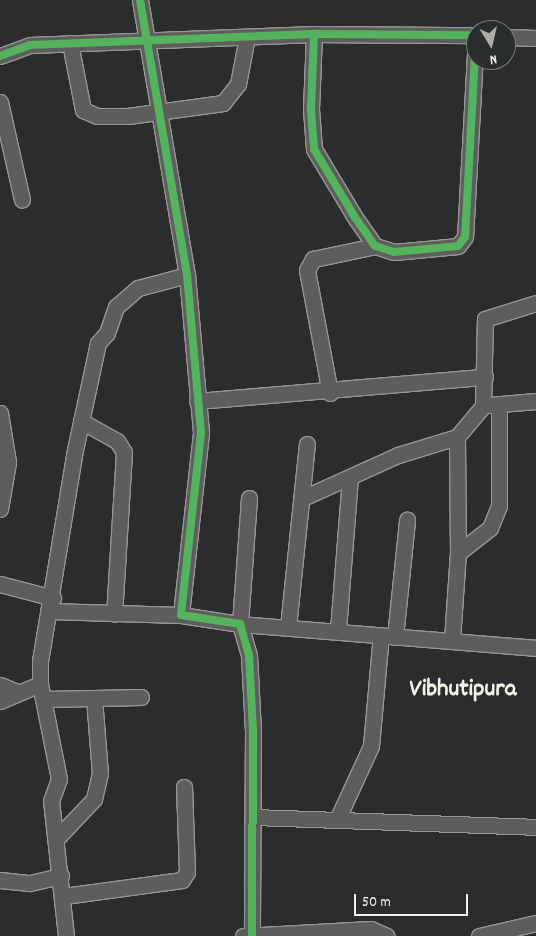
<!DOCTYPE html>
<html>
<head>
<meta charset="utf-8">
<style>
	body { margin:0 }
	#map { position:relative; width:536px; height:936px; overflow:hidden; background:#2b2c2d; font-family:Dekko,sans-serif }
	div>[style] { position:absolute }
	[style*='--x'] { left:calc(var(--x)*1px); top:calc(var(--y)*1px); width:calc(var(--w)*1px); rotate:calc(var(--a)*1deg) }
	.roads { filter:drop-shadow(1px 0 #979796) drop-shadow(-1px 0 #979796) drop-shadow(0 1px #979796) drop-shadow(0 -1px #979796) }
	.minor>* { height:15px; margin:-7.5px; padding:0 7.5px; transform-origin:7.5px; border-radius:7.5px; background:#5d5d5c }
	.cycleway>* { height:8px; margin:-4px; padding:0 4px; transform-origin:4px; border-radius:4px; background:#56b35d }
	span { translate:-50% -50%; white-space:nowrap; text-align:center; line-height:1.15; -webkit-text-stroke:5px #2a2d2e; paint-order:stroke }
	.district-label { font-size:25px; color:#f4f1e8; font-weight:700 }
	.north { position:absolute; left:466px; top:20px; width:50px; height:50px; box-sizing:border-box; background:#2a2d2e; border:1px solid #7b7b78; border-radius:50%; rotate:171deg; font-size:14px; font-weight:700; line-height:20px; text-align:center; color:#f4f1e8 }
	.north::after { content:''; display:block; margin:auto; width:18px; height:22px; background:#aeaca7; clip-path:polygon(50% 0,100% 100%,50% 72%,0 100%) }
	.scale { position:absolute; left:354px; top:894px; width:114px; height:22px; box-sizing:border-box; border:2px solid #f4f1e8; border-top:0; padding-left:6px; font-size:15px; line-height:18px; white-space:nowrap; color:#f4f1e8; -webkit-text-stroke:4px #2a2d2e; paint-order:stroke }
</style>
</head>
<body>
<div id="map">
	<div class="roads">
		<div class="minor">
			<i style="--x:140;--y:0;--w:279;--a:80.3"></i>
			<i style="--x:187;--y:275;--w:159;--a:84.9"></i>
			<i style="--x:201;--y:433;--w:183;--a:96.3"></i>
			<i style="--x:181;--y:615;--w:60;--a:8.7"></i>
			<i style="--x:240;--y:624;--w:32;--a:74"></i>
			<i style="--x:249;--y:655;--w:77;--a:87"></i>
			<i style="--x:253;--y:732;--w:204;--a:90.3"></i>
			<i style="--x:506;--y:37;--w:30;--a:2"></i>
			<i style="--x:70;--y:43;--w:68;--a:79"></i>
			<i style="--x:83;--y:110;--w:15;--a:23"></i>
			<i style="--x:97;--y:116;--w:31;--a:0"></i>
			<i style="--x:128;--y:116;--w:96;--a:-7.8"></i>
			<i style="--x:223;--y:103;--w:24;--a:-52"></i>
			<i style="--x:238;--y:84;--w:48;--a:-79.2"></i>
			<i style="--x:0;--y:56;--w:32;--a:-20"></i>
			<i style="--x:30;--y:45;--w:284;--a:-2.2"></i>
			<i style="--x:314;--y:34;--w:162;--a:0.4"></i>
			<i style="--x:476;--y:35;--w:202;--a:93.1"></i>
			<i style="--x:465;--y:237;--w:11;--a:128"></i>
			<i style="--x:458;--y:246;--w:64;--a:174.6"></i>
			<i style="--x:394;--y:252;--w:20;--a:-162"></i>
			<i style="--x:375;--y:246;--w:39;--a:-125"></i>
			<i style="--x:353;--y:214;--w:76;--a:-121"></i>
			<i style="--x:314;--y:149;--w:40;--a:-94.3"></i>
			<i style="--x:311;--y:109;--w:75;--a:-87.7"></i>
			<i style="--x:0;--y:102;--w:100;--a:77.3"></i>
			<i style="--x:330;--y:393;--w:125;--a:-100.6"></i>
			<i style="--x:307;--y:270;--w:13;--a:-61"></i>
			<i style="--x:313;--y:259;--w:63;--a:-11.8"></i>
			<i style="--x:197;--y:401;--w:289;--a:-4.8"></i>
			<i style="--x:489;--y:405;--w:47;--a:-4.9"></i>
			<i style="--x:0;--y:413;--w:50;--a:80.7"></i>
			<i style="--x:8;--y:462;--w:8;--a:-173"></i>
			<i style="--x:81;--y:421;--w:41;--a:29.1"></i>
			<i style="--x:117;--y:441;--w:13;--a:58"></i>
			<i style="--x:124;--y:452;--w:162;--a:93.5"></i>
			<i style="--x:305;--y:497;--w:102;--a:-24.3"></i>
			<i style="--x:398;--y:455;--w:62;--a:-17"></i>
			<i style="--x:457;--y:437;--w:40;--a:-50"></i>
			<i style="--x:483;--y:406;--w:87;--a:-88.7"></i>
			<i style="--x:485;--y:319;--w:53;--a:-17.4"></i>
			<i style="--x:249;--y:498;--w:126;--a:94.1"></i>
			<i style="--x:240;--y:624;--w:297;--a:4.6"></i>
			<i style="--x:0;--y:509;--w:48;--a:-80.3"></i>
			<i style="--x:458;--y:553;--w:41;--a:-38"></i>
			<i style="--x:490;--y:528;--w:24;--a:-68"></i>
			<i style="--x:499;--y:506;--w:101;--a:-90"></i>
			<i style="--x:0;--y:584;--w:55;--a:14.8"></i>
			<i style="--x:49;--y:611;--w:132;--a:1.7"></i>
			<i style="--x:288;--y:627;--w:184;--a:-84.1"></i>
			<i style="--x:338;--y:630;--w:151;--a:-85.5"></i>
			<i style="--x:395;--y:637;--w:118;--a:-84.1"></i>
			<i style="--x:452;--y:640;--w:87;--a:-86.1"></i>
			<i style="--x:458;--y:553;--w:116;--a:-90.5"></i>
			<i style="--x:0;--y:685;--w:18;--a:22"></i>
			<i style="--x:44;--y:699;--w:97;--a:-1.2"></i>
			<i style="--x:0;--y:701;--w:43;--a:-23"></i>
			<i style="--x:253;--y:817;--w:283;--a:2"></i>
			<i style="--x:337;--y:820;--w:81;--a:-65.3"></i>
			<i style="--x:371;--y:746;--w:111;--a:-84.9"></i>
			<i style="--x:57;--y:838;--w:54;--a:-46.5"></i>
			<i style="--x:94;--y:799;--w:26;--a:-77"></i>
			<i style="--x:100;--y:774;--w:76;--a:-94.5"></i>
			<i style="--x:0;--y:880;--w:30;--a:6"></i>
			<i style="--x:30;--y:883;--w:32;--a:-13"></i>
			<i style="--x:64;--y:896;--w:119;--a:-7.7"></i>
			<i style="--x:182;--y:880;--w:9;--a:-58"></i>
			<i style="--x:187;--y:872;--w:85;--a:-92"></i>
			<i style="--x:66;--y:936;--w:136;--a:-96.3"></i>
			<i style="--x:51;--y:801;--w:23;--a:-70"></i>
			<i style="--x:59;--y:779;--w:97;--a:-101.3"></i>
			<i style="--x:40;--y:684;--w:23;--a:-90"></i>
			<i style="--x:40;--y:661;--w:214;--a:-80.6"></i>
			<i style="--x:75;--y:450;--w:109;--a:-77.9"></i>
			<i style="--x:98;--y:343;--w:13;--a:-48"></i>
			<i style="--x:107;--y:333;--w:28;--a:-71"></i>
			<i style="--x:116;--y:307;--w:29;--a:-41"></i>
			<i style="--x:138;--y:288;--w:51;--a:-14.9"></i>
			<i style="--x:243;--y:936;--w:128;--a:-3.1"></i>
			<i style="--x:371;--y:929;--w:17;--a:24"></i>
			<i style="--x:479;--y:936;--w:58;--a:-12.8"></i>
		</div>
	</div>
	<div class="cycleway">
		<i style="--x:140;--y:0;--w:279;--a:80.3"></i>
		<i style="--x:187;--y:275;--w:159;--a:84.9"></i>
		<i style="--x:201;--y:433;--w:183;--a:96.3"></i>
		<i style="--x:181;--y:615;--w:60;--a:8.7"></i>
		<i style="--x:240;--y:624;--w:32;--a:74"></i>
		<i style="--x:249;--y:655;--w:77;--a:87"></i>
		<i style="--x:253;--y:732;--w:204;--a:90.3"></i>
		<i style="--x:0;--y:56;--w:32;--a:-20"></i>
		<i style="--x:30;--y:45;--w:284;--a:-2.2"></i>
		<i style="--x:314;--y:34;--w:162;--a:0.4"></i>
		<i style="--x:476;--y:35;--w:202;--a:93.1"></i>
		<i style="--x:465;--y:237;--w:11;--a:128"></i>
		<i style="--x:458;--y:246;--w:64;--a:174.6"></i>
		<i style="--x:394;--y:252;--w:20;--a:-162"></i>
		<i style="--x:375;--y:246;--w:39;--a:-125"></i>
		<i style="--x:353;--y:214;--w:76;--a:-121"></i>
		<i style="--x:314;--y:149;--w:40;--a:-94.3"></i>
		<i style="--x:311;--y:109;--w:75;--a:-87.7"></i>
	</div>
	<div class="district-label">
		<span style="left:463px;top:690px">Vibhutipura</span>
	</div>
	<div class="north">N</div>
	<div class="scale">50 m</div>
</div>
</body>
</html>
